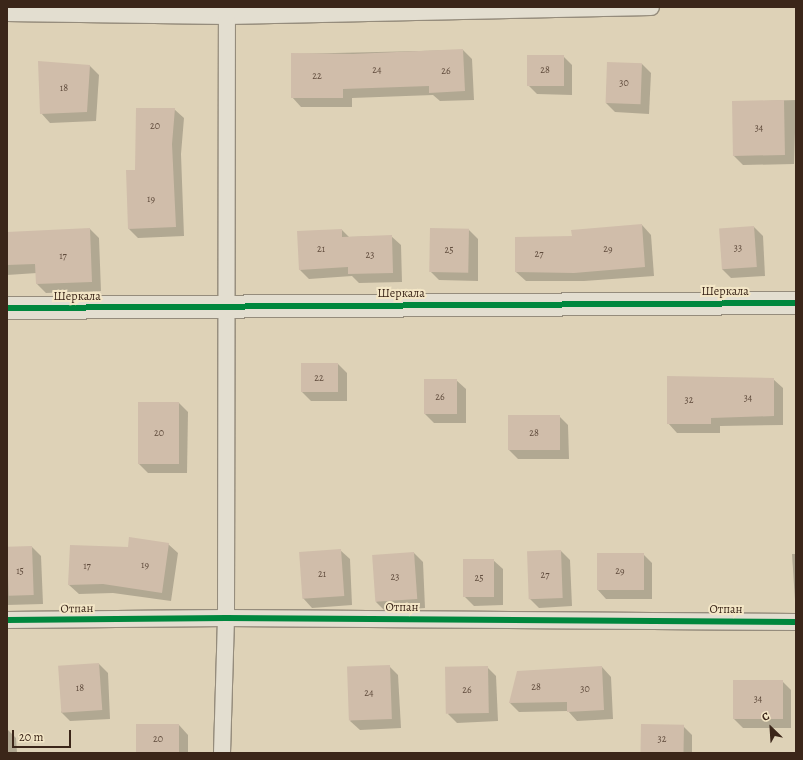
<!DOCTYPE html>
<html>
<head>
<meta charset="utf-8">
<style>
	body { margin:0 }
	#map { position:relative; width:803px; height:760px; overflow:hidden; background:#ded2b7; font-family:Alegreya,serif }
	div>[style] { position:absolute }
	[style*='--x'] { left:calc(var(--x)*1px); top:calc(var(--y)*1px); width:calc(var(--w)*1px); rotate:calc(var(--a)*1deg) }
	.shadow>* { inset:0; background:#0003 }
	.building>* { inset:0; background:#d0bdaa; transform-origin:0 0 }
	.roads { filter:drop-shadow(1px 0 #958c7c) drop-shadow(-1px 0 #958c7c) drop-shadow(0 1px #958c7c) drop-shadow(0 -1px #958c7c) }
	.street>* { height:16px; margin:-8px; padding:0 8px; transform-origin:8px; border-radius:8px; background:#e3ded0 }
	.secondary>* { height:22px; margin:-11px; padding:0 11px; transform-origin:11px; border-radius:11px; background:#e3ded0 }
	.cycleway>* { height:6px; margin:-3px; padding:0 3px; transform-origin:3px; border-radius:3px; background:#00873e }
	span { translate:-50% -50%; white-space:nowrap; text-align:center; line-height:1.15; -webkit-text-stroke:4px #f3e6c6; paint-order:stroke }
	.number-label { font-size:10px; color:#604c3d }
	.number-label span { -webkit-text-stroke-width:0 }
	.street-label { font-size:12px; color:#3b2619 }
	.frame { position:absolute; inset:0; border:8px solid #3b2619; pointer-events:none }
	.north { position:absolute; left:751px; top:708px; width:40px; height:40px; -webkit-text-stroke:3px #f3e6c6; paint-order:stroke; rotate:335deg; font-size:11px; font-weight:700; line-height:16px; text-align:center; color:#3b2619 }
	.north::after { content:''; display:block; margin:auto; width:14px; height:18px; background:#3b2619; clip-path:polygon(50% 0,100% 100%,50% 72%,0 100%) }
	.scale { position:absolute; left:12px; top:730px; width:59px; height:18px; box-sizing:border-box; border:2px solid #3b2619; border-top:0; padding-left:5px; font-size:12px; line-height:14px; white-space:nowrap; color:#3b2619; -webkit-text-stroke:3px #f3e6c6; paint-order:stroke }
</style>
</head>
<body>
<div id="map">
	<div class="shadow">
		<i style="clip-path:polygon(463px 50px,472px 59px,474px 100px,440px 101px,433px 95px,352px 98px,352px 107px,301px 107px,292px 97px,292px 54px)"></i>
		<i style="clip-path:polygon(563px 56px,572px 65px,572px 95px,537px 94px,528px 85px)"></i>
		<i style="clip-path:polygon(608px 63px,642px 64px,651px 73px,649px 114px,615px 112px,606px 103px)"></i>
		<i style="clip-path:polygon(89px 65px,99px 75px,96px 121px,50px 123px,41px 113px)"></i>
		<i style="clip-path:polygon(796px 100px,794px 164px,743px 165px,734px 156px,733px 102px)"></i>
		<i style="clip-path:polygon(174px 109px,184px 118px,181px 154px,184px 236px,138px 238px,129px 229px,127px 171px,136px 171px)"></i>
		<i style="clip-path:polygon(642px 225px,651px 235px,654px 276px,584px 281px,526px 281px,516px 272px,573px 237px)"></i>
		<i style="clip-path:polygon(754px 227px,763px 236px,765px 276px,731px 278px,722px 269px)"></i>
		<i style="clip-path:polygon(90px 229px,99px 238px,101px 291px,46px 293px,37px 284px,37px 273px,7px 275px,7px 236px)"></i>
		<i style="clip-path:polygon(342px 230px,349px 237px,391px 236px,401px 245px,402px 282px,359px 283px,352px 276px,309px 279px,300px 270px)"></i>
		<i style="clip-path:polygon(469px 230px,478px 239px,478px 281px,439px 280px,430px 271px)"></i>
		<i style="clip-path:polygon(338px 364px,347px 373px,347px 401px,311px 401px,302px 392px)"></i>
		<i style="clip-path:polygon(773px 379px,783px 388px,783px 425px,720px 426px,720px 433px,677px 433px,668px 423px)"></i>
		<i style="clip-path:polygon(456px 380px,466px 389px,466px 423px,434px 423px,425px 414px)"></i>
		<i style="clip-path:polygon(139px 403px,179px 403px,188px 412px,187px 473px,148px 473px,139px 464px)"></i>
		<i style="clip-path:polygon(559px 416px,568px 425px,569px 459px,518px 459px,509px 450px)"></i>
		<i style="clip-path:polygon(168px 544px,178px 553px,171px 601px,113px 593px,79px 594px,69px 585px,128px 548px)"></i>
		<i style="clip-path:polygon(32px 547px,41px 556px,43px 604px,7px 605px,7px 548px)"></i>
		<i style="clip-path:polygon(340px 550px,350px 559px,352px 605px,312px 608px,303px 598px)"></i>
		<i style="clip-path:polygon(561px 551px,570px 560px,572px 606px,539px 608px,529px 598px)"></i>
		<i style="clip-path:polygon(414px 553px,423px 562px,425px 608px,385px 611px,376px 602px)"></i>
		<i style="clip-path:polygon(643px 554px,652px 563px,652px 599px,606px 599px,597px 589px)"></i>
		<i style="clip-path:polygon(792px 554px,796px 554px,796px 601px,795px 600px)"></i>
		<i style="clip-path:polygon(493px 560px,503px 569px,503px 605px,474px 606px,464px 596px)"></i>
		<i style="clip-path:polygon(99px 664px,108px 673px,110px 719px,70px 721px,61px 712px)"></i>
		<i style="clip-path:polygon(389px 666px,398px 675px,401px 728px,360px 730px,350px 721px)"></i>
		<i style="clip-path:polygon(487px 667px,496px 676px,498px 721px,457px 723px,448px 714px)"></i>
		<i style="clip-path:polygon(602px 667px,611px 677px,613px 719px,577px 721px,568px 711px,519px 712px,510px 703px,518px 672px)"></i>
		<i style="clip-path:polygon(782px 681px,791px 690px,791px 728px,743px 728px,734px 719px)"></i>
		<i style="clip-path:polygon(179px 725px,188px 735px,188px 753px,137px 753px)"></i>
		<i style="clip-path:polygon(683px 726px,692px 735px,692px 753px,642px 753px)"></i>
		<i style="clip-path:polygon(7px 729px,16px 738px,17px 753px,7px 753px)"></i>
	</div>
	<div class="building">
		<i style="clip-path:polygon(463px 49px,465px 91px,429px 93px,429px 86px,343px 89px,343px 98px,291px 98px,291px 53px,353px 54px)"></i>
		<i style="left:527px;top:55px;width:37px;height:31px"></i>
		<i style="clip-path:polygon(38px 61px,90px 65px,87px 112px,40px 114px)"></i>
		<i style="left:607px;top:62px;width:35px;height:41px;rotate:2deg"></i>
		<i style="left:784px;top:100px;width:55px;height:52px;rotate:89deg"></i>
		<i style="clip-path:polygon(136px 108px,175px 108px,172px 144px,176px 227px,128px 229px,126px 170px,135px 170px)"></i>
		<i style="clip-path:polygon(642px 224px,645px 267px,574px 273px,515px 272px,515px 237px,572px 236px,571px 230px)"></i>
		<i style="left:754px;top:226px;width:41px;height:35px;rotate:86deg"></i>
		<i style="clip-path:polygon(90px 228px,92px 282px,36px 284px,35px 264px,7px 265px,7px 232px)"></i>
		<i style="left:430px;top:228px;width:39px;height:44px;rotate:1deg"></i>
		<i style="clip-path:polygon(342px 229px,342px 237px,392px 235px,393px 273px,348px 274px,348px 267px,299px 270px,297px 231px)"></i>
		<i style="left:301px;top:363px;width:37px;height:29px"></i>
		<i style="clip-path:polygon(667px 376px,774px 378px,774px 416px,711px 418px,711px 424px,667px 424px)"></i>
		<i style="left:424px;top:379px;width:33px;height:35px"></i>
		<i style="left:138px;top:402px;width:41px;height:62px"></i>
		<i style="left:560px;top:415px;width:35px;height:52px;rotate:90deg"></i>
		<i style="clip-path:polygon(129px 537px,169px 543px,162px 593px,103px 584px,68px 585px,70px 545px,128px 547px)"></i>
		<i style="left:32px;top:546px;width:49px;height:25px;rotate:88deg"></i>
		<i style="left:341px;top:549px;width:47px;height:42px;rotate:86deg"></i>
		<i style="left:561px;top:550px;width:48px;height:34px;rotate:88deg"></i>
		<i style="left:414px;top:552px;width:47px;height:42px;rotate:86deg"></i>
		<i style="left:597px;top:553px;width:47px;height:37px"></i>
		<i style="left:463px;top:559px;width:31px;height:38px"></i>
		<i style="left:99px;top:663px;width:47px;height:41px;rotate:86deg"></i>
		<i style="left:390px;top:665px;width:54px;height:43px;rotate:88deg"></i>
		<i style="left:488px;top:666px;width:47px;height:43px;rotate:89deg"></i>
		<i style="clip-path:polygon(602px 666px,604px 710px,567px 712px,567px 702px,509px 703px,517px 671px)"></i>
		<i style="left:733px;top:680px;width:50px;height:39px"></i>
		<i style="left:136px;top:724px;width:43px;height:29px"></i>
		<i style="left:641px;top:724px;width:43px;height:29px;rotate:1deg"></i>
	</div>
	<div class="roads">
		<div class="street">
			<i style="--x:7;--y:13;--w:220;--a:0.8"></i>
			<i style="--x:227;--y:16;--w:424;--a:-1.2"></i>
			<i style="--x:7;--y:620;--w:219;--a:-0.5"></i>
			<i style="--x:226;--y:618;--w:570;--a:0.4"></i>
			<i style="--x:222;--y:753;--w:135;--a:-88.3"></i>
			<i style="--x:226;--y:618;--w:611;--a:-89.91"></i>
		</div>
		<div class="secondary">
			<i style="--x:7;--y:308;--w:789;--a:-0.36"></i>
		</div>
	</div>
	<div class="cycleway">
		<i style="--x:7;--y:308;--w:789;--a:-0.36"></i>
		<i style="--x:7;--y:620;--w:219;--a:-0.5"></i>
		<i style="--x:226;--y:618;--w:570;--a:0.4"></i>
	</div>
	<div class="number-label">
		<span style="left:377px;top:70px">24</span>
		<span style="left:545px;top:70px">28</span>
		<span style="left:446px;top:71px">26</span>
		<span style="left:317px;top:76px">22</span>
		<span style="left:624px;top:83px">30</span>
		<span style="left:64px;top:88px">18</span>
		<span style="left:155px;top:126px">20</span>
		<span style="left:759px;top:128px">34</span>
		<span style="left:151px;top:199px">19</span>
		<span style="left:738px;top:248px">33</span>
		<span style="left:321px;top:249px">21</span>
		<span style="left:608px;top:249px">29</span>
		<span style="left:449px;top:250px">25</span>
		<span style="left:539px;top:254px">27</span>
		<span style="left:370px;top:255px">23</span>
		<span style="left:63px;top:256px">17</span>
		<span style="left:319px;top:378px">22</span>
		<span style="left:440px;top:397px">26</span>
		<span style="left:748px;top:398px">34</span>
		<span style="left:689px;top:400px">32</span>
		<span style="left:159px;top:433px">20</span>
		<span style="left:534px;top:433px">28</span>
		<span style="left:145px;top:565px">19</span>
		<span style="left:87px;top:566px">17</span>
		<span style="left:20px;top:571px">15</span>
		<span style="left:620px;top:571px">29</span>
		<span style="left:322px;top:574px">21</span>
		<span style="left:545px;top:575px">27</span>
		<span style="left:395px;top:577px">23</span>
		<span style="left:479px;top:578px">25</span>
		<span style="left:536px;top:687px">28</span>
		<span style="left:80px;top:688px">18</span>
		<span style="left:585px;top:689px">30</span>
		<span style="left:467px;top:690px">26</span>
		<span style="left:369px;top:693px">24</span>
		<span style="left:758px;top:699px">34</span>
		<span style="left:158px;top:739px">20</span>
		<span style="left:662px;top:739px">32</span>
	</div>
	<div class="street-label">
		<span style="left:725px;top:292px">Шеркала</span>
		<span style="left:401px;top:294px">Шеркала</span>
		<span style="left:77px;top:297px">Шеркала</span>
		<span style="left:402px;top:608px">Отпан</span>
		<span style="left:77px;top:609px;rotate:-1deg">Отпан</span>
		<span style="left:726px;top:610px">Отпан</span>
	</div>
	<div class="frame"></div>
	<div class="north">С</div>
	<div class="scale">20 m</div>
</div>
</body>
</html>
